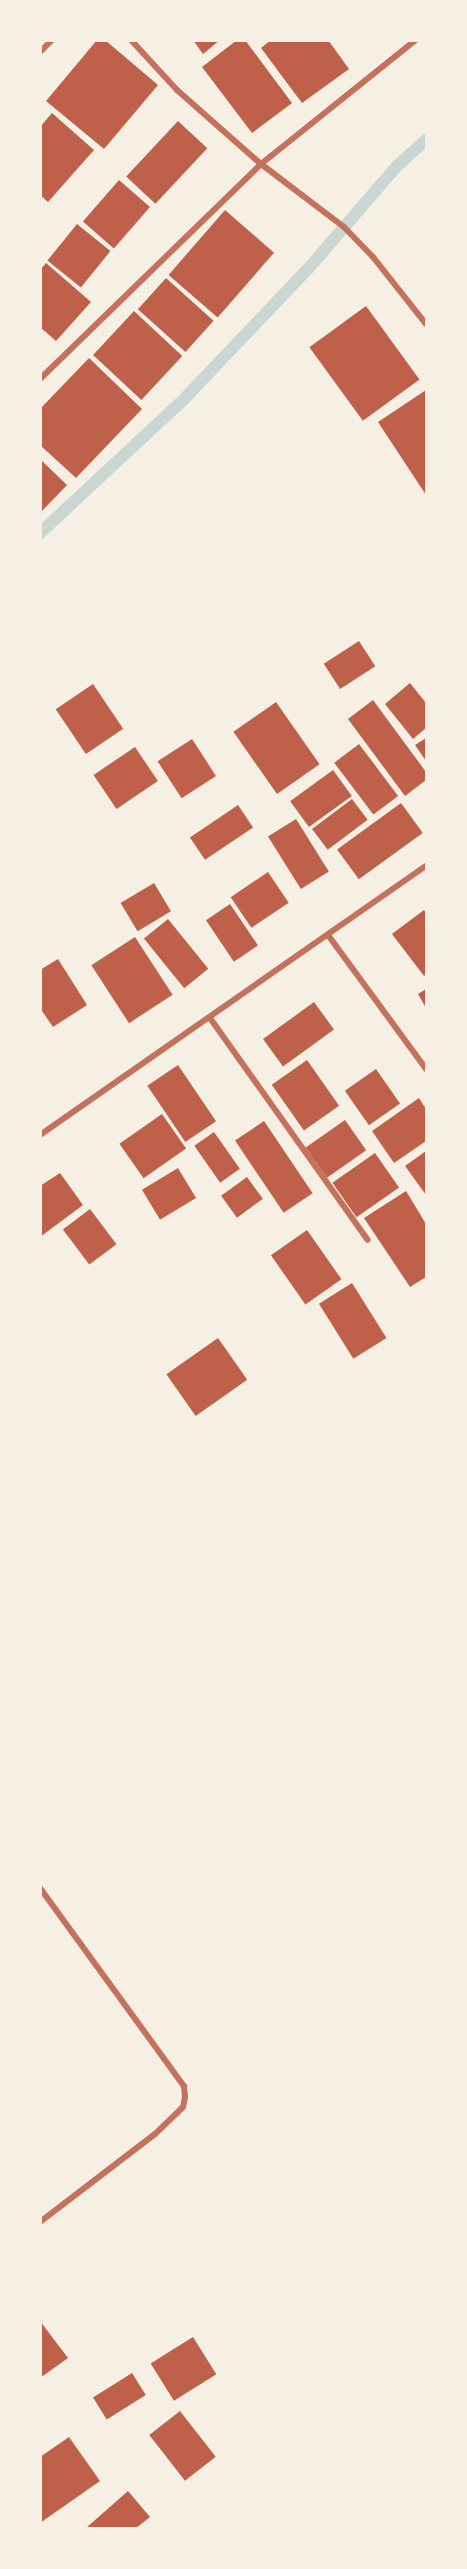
<!DOCTYPE html>
<html>
<head>
<meta charset="utf-8">
<style>
	body { margin:0 }
	#map { position:relative; width:467px; height:2569px; overflow:hidden; background:#f6efe4; font-family:"DejaVu Sans",sans-serif }
	div>[style] { position:absolute }
	[style*='--x'] { left:calc(var(--x)*1px); top:calc(var(--y)*1px); width:calc(var(--w)*1px); rotate:calc(var(--a)*1deg) }
	.stream>* { height:12px; margin:-6px; padding:0 6px; transform-origin:6px; border-radius:6px; background:#c9d6d2 }
	.building>* { inset:0; background:#bf614a; transform-origin:0 0 }
	.minor>* { height:6px; margin:-3px; padding:0 3px; transform-origin:3px; border-radius:3px; background:#c5725c }
	span { translate:-50% -50%; white-space:nowrap; text-align:center; line-height:1.15; -webkit-text-stroke:6px #f6efe4; paint-order:stroke }
	.frame { position:absolute; inset:0; border:42px solid #f6efe4; pointer-events:none }
</style>
</head>
<body>
<div id="map">
	<div class="stream">
		<i style="--x:40;--y:533;--w:197;--a:-42.9"></i>
		<i style="--x:184;--y:399;--w:180;--a:-46.4"></i>
		<i style="--x:308;--y:269;--w:136;--a:-49.2"></i>
		<i style="--x:397;--y:166;--w:39;--a:-42"></i>
	</div>
	<div class="building">
		<i style="clip-path:polygon(97px 40px,105px 40px,158px 85px,104px 149px,46px 101px)"></i>
		<i style="clip-path:polygon(193px 40px,220px 40px,203px 54px)"></i>
		<i style="clip-path:polygon(237px 40px,245px 40px,292px 103px,252px 133px,202px 67px)"></i>
		<i style="clip-path:polygon(271px 40px,328px 40px,349px 69px,302px 103px,261px 48px)"></i>
		<i style="clip-path:polygon(52px 113px,94px 150px,48px 202px,40px 195px,40px 127px)"></i>
		<i style="left:178px;top:121px;width:40px;height:76px;rotate:43deg"></i>
		<i style="left:119px;top:180px;width:41px;height:55px;rotate:41deg"></i>
		<i style="left:225px;top:210px;width:65px;height:86px;rotate:41deg"></i>
		<i style="left:77px;top:224px;width:43px;height:47px;rotate:39deg"></i>
		<i style="clip-path:polygon(46px 263px,91px 302px,56px 341px,40px 327px,40px 270px)"></i>
		<i style="left:166px;top:278px;width:64px;height:42px;rotate:42deg"></i>
		<i style="left:366px;top:306px;width:91px;height:70px;rotate:54deg"></i>
		<i style="left:134px;top:311px;width:66px;height:60px;rotate:43deg"></i>
		<i style="clip-path:polygon(89px 358px,142px 409px,76px 478px,40px 445px,40px 409px)"></i>
		<i style="clip-path:polygon(426px 390px,426px 495px,378px 422px)"></i>
		<i style="clip-path:polygon(40px 459px,67px 485px,40px 513px)"></i>
		<i style="left:359px;top:641px;width:30px;height:42px;rotate:57deg"></i>
		<i style="clip-path:polygon(410px 683px,426px 703px,426px 728px,413px 739px,385px 704px)"></i>
		<i style="left:93px;top:684px;width:54px;height:45px;rotate:56deg"></i>
		<i style="clip-path:polygon(373px 700px,426px 772px,426px 780px,405px 796px,348px 719px)"></i>
		<i style="left:276px;top:702px;width:76px;height:52px;rotate:55deg"></i>
		<i style="clip-path:polygon(426px 738px,426px 761px,415px 745px)"></i>
		<i style="left:192px;top:739px;width:44px;height:41px;rotate:57deg"></i>
		<i style="left:359px;top:744px;width:65px;height:31px;rotate:53deg"></i>
		<i style="left:135px;top:747px;width:41px;height:50px;rotate:56deg"></i>
		<i style="left:333px;top:770px;width:32px;height:53px;rotate:54deg"></i>
		<i style="left:352px;top:799px;width:26px;height:50px;rotate:53deg"></i>
		<i style="left:401px;top:803px;width:37px;height:79px;rotate:54deg"></i>
		<i style="left:238px;top:805px;width:27px;height:58px;rotate:56deg"></i>
		<i style="left:296px;top:819px;width:62px;height:33px;rotate:58deg"></i>
		<i style="left:268px;top:872px;width:37px;height:45px;rotate:56deg"></i>
		<i style="left:154px;top:883px;width:33px;height:39px;rotate:59deg"></i>
		<i style="left:230px;top:904px;width:50px;height:29px;rotate:56deg"></i>
		<i style="clip-path:polygon(424px 910px,426px 913px,426px 974px,424px 976px,392px 934px)"></i>
		<i style="left:168px;top:919px;width:64px;height:31px;rotate:51deg"></i>
		<i style="left:135px;top:937px;width:69px;height:52px;rotate:57deg"></i>
		<i style="clip-path:polygon(58px 959px,87px 1005px,53px 1027px,40px 1008px,40px 970px)"></i>
		<i style="clip-path:polygon(426px 989px,426px 1008px,418px 994px)"></i>
		<i style="left:314px;top:1002px;width:34px;height:63px;rotate:54deg"></i>
		<i style="left:307px;top:1060px;width:56px;height:43px;rotate:55deg"></i>
		<i style="left:178px;top:1065px;width:68px;height:37px;rotate:56deg"></i>
		<i style="left:376px;top:1069px;width:42px;height:38px;rotate:55deg"></i>
		<i style="clip-path:polygon(419px 1098px,426px 1109px,426px 1141px,394px 1163px,372px 1131px)"></i>
		<i style="left:162px;top:1114px;width:42px;height:52px;rotate:55deg"></i>
		<i style="left:345px;top:1120px;width:37px;height:48px;rotate:55deg"></i>
		<i style="left:264px;top:1121px;width:87px;height:35px;rotate:56deg"></i>
		<i style="left:214px;top:1132px;width:45px;height:24px;rotate:55deg"></i>
		<i style="clip-path:polygon(426px 1151px,426px 1195px,405px 1166px)"></i>
		<i style="left:375px;top:1153px;width:42px;height:52px;rotate:55deg"></i>
		<i style="left:178px;top:1168px;width:35px;height:42px;rotate:59deg"></i>
		<i style="clip-path:polygon(60px 1173px,83px 1205px,40px 1237px,40px 1186px)"></i>
		<i style="left:247px;top:1177px;width:27px;height:32px;rotate:54deg"></i>
		<i style="clip-path:polygon(406px 1191px,426px 1224px,426px 1277px,410px 1287px,364px 1218px)"></i>
		<i style="left:90px;top:1209px;width:44px;height:34px;rotate:53deg"></i>
		<i style="left:307px;top:1230px;width:60px;height:44px;rotate:55deg"></i>
		<i style="left:352px;top:1283px;width:65px;height:39px;rotate:58deg"></i>
		<i style="left:218px;top:1338px;width:51px;height:63px;rotate:55deg"></i>
		<i style="clip-path:polygon(40px 2321px,68px 2358px,40px 2378px)"></i>
		<i style="left:193px;top:2337px;width:44px;height:50px;rotate:58deg"></i>
		<i style="left:132px;top:2373px;width:26px;height:46px;rotate:58deg"></i>
		<i style="left:180px;top:2411px;width:58px;height:39px;rotate:52deg"></i>
		<i style="clip-path:polygon(69px 2437px,100px 2481px,40px 2523px,40px 2457px)"></i>
		<i style="clip-path:polygon(128px 2491px,150px 2517px,136px 2528px,86px 2528px)"></i>
	</div>
	<div class="minor">
		<i style="--x:131;--y:40;--w:68;--a:47.4"></i>
		<i style="--x:177;--y:90;--w:112;--a:41.4"></i>
		<i style="--x:261;--y:164;--w:104;--a:37.2"></i>
		<i style="--x:344;--y:227;--w:42;--a:46"></i>
		<i style="--x:373;--y:257;--w:85;--a:51.7"></i>
		<i style="--x:40;--y:52;--w:17;--a:-45"></i>
		<i style="--x:40;--y:379;--w:308;--a:-44.2"></i>
		<i style="--x:261;--y:164;--w:198;--a:-38.7"></i>
		<i style="--x:328;--y:935;--w:166;--a:53.8"></i>
		<i style="--x:210;--y:1018;--w:272;--a:54.6"></i>
		<i style="--x:40;--y:1135;--w:470;--a:-34.9"></i>
		<i style="--x:40;--y:1888;--w:245;--a:54"></i>
		<i style="--x:184;--y:2086;--w:11;--a:85"></i>
		<i style="--x:185;--y:2097;--w:10;--a:101"></i>
		<i style="--x:183;--y:2107;--w:39;--a:136"></i>
		<i style="--x:155;--y:2134;--w:145;--a:142.6"></i>
	</div>
	<div class="frame"></div>
</div>
</body>
</html>
